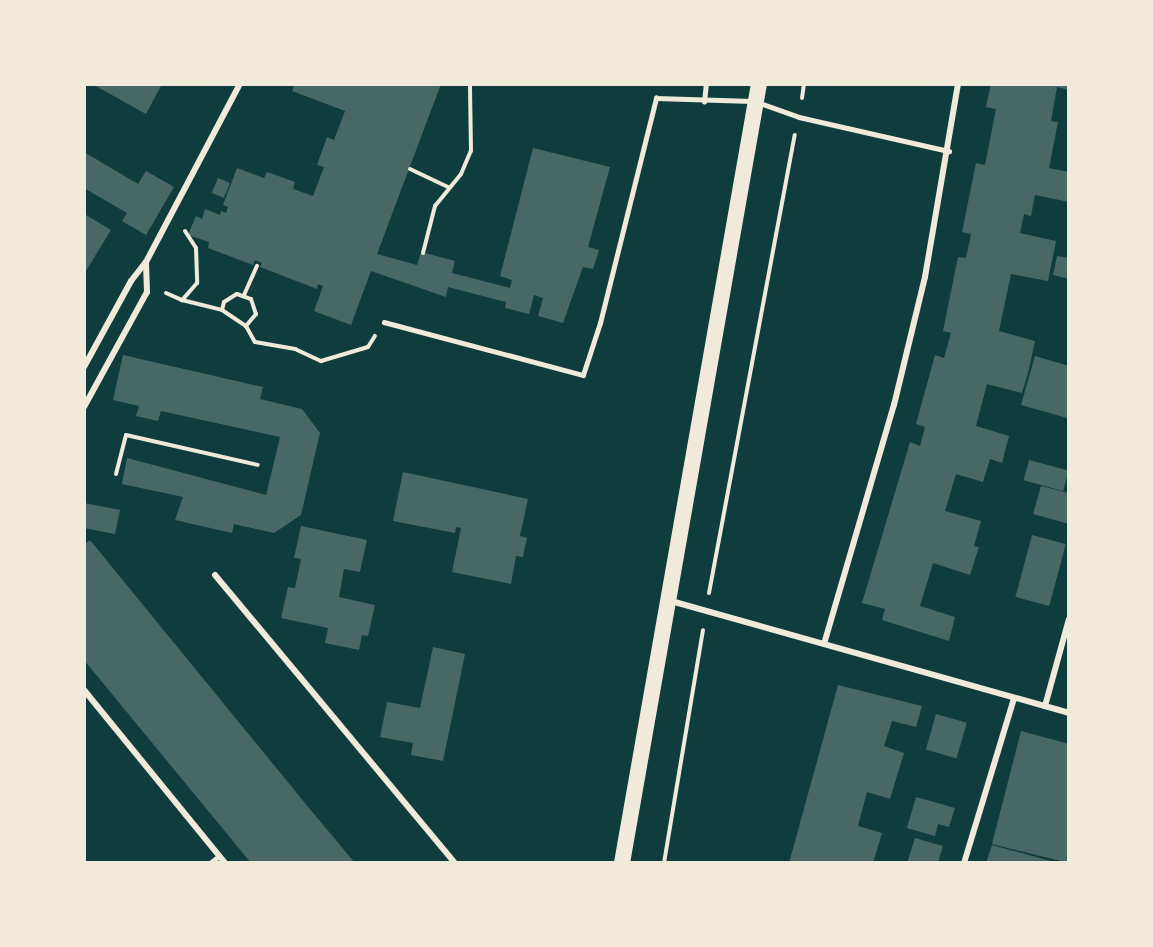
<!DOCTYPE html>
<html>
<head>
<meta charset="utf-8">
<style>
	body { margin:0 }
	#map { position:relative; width:1153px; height:947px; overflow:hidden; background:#0f3d3e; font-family:"Alegreya Sans",sans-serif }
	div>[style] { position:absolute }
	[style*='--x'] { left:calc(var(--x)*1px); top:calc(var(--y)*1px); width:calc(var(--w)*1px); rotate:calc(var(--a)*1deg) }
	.building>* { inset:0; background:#486865; transform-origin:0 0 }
	.path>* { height:4px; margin:-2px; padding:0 2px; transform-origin:2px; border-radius:2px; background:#f1e9da }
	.service>* { height:4.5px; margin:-2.25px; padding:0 2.25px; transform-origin:2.25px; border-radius:2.25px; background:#f1e9da }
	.minor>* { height:6px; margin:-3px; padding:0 3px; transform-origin:3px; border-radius:3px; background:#f1e9da }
	.trunk>* { height:16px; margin:-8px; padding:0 8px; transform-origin:8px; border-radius:8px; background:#f1e9da }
	span { translate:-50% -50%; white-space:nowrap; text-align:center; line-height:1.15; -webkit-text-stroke:4.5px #f1e9da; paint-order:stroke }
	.frame { position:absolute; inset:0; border:86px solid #f1e9da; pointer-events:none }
</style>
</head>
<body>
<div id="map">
	<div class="building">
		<i style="clip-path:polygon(92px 84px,162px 84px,146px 114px)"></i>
		<i style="clip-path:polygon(295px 84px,441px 84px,377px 254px,417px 265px,421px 252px,455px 261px,452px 273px,510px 288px,512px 280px,500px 276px,533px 148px,610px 167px,588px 247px,599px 250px,593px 269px,583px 267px,563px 323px,538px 316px,543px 298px,534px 295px,529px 314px,505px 308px,506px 302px,448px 287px,446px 297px,371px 271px,351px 325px,314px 311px,323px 286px,318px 284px,317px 289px,260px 267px,262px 263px,255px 260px,253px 265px,208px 248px,209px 242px,188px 235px,196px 216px,202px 219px,205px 209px,220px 215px,221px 211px,226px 213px,228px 207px,223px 205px,237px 168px,264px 178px,267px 172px,295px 182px,293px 189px,313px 196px,324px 167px,317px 165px,327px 137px,334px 140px,345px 111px,292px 91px)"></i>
		<i style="clip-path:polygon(991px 84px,1069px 84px,1069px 90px,1057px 87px,1051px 121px,1058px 122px,1049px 168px,1069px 172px,1069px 202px,1035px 195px,1031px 216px,1024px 214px,1020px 233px,1056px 241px,1048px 281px,1011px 274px,999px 331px,1035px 341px,1029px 369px,1022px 393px,987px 384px,976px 426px,1009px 436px,1002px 463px,990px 459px,983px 482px,956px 474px,945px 511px,981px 521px,974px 546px,979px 547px,970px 575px,933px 563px,920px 606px,955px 617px,949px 641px,882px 620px,885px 609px,862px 603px,910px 442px,920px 446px,925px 427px,916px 424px,935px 355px,944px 358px,951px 333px,943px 331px,958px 257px,966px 258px,971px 234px,962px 232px,976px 163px,985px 165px,996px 109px,986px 107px)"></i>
		<i style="clip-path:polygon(84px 152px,138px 184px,146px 171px,174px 187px,146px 235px,122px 221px,127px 213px,84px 188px)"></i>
		<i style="left:218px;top:178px;width:13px;height:16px;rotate:23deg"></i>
		<i style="clip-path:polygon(86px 215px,111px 230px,84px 274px,84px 218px)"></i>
		<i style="clip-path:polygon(1057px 256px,1069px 258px,1069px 279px,1053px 275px)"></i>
		<i style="clip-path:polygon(123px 355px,263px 387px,260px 399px,302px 409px,320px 433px,301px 515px,274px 533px,234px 524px,232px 533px,175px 520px,183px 497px,122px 484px,127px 458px,266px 495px,280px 437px,161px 411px,158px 421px,136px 416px,139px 406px,113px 400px)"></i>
		<i style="clip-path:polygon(1035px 356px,1069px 366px,1067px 418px,1021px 405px)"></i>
		<i style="left:1029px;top:460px;width:41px;height:21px;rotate:15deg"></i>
		<i style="clip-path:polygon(403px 472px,528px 499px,520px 536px,527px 538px,523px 557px,516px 556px,511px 584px,452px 572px,461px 528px,456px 527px,455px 533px,393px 521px)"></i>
		<i style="clip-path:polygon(1041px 486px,1069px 493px,1069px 524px,1033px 514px)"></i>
		<i style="clip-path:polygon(84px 503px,120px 510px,115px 534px,84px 528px)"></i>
		<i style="clip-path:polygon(301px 526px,367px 540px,360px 572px,344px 569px,339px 597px,375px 605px,368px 636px,362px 635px,359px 650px,325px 643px,328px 628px,281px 618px,288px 587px,295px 588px,301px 559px,294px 558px)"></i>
		<i style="left:1032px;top:535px;width:35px;height:64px;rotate:15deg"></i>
		<i style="clip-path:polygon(90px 540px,309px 808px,355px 863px,251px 863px,223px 829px,84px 660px,84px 545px)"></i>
		<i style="clip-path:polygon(433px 647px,465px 654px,443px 761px,411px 755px,413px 743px,380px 737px,387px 702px,420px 708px)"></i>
		<i style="clip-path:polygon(838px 685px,922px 706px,916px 727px,892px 721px,884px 746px,904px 753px,890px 799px,867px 792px,858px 826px,882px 833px,873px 863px,789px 863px)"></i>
		<i style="left:936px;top:714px;width:32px;height:37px;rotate:16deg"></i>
		<i style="clip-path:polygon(1021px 731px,1069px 744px,1069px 863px,992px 844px)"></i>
		<i style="clip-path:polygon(916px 797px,955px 808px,949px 827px,938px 824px,935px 836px,907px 828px)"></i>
		<i style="clip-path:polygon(915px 838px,943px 846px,938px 863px,907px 863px)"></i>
		<i style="clip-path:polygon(992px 845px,1054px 862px,1054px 863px,986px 863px)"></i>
	</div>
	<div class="path">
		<i style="--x:802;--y:98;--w:14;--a:-82"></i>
		<i style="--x:410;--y:169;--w:42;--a:25.3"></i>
		<i style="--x:185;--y:231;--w:20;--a:57"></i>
		<i style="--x:196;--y:248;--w:35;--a:88"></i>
		<i style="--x:197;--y:283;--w:23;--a:131"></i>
		<i style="--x:182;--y:300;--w:41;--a:14"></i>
		<i style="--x:222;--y:310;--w:29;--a:34"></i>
		<i style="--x:246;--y:326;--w:18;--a:61"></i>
		<i style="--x:255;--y:342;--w:41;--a:9.9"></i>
		<i style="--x:295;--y:349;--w:29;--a:25"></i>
		<i style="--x:321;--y:361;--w:49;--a:-16.6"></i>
		<i style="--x:368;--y:347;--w:13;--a:-58"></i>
		<i style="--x:423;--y:253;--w:49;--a:-75.7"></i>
		<i style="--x:435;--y:206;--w:41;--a:-50.9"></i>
		<i style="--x:461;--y:174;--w:25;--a:-67"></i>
		<i style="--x:471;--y:151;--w:67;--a:-90.9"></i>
		<i style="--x:166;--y:293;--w:17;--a:24"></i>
		<i style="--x:244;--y:295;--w:32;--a:-66"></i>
		<i style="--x:222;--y:310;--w:8;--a:-76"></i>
		<i style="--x:224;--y:302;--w:15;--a:-32"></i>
		<i style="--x:237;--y:294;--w:15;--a:20"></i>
		<i style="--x:251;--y:299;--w:16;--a:72"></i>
		<i style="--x:256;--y:314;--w:16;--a:130"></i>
		<i style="--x:116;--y:474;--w:40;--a:-75.6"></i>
		<i style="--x:126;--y:435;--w:135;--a:12.8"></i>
		<i style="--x:709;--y:593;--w:466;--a:-79.4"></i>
		<i style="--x:664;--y:863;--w:236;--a:-80.5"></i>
	</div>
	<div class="service">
		<i style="--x:704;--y:102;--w:18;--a:-84"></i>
		<i style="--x:760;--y:103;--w:41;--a:19.7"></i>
		<i style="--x:799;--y:117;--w:154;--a:12.8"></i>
		<i style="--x:384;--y:322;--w:206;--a:14.9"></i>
		<i style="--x:583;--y:375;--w:55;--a:-71.9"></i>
		<i style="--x:600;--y:323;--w:232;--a:-76"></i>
		<i style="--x:656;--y:98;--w:96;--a:1.8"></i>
		<i style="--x:210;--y:863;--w:11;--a:-38"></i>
	</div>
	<div class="minor">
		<i style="--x:84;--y:367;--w:98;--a:-61.3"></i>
		<i style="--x:131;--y:281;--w:24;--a:-52"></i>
		<i style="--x:146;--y:262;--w:201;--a:-62.2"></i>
		<i style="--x:84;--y:407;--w:131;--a:-61.3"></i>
		<i style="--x:147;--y:292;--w:29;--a:-92"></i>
		<i style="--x:215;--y:575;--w:375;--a:50.2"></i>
		<i style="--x:671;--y:601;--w:413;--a:15.7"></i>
		<i style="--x:824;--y:644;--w:249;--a:-73.7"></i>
		<i style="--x:894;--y:405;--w:132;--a:-76.4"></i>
		<i style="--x:925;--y:277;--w:196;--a:-80.3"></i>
		<i style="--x:84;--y:690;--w:223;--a:50.8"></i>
		<i style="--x:1045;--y:706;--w:90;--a:-74.6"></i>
		<i style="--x:964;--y:863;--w:172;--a:-73.1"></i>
	</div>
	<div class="trunk">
		<i style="--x:622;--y:863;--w:791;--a:-80.03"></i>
	</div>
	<div class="frame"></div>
</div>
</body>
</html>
